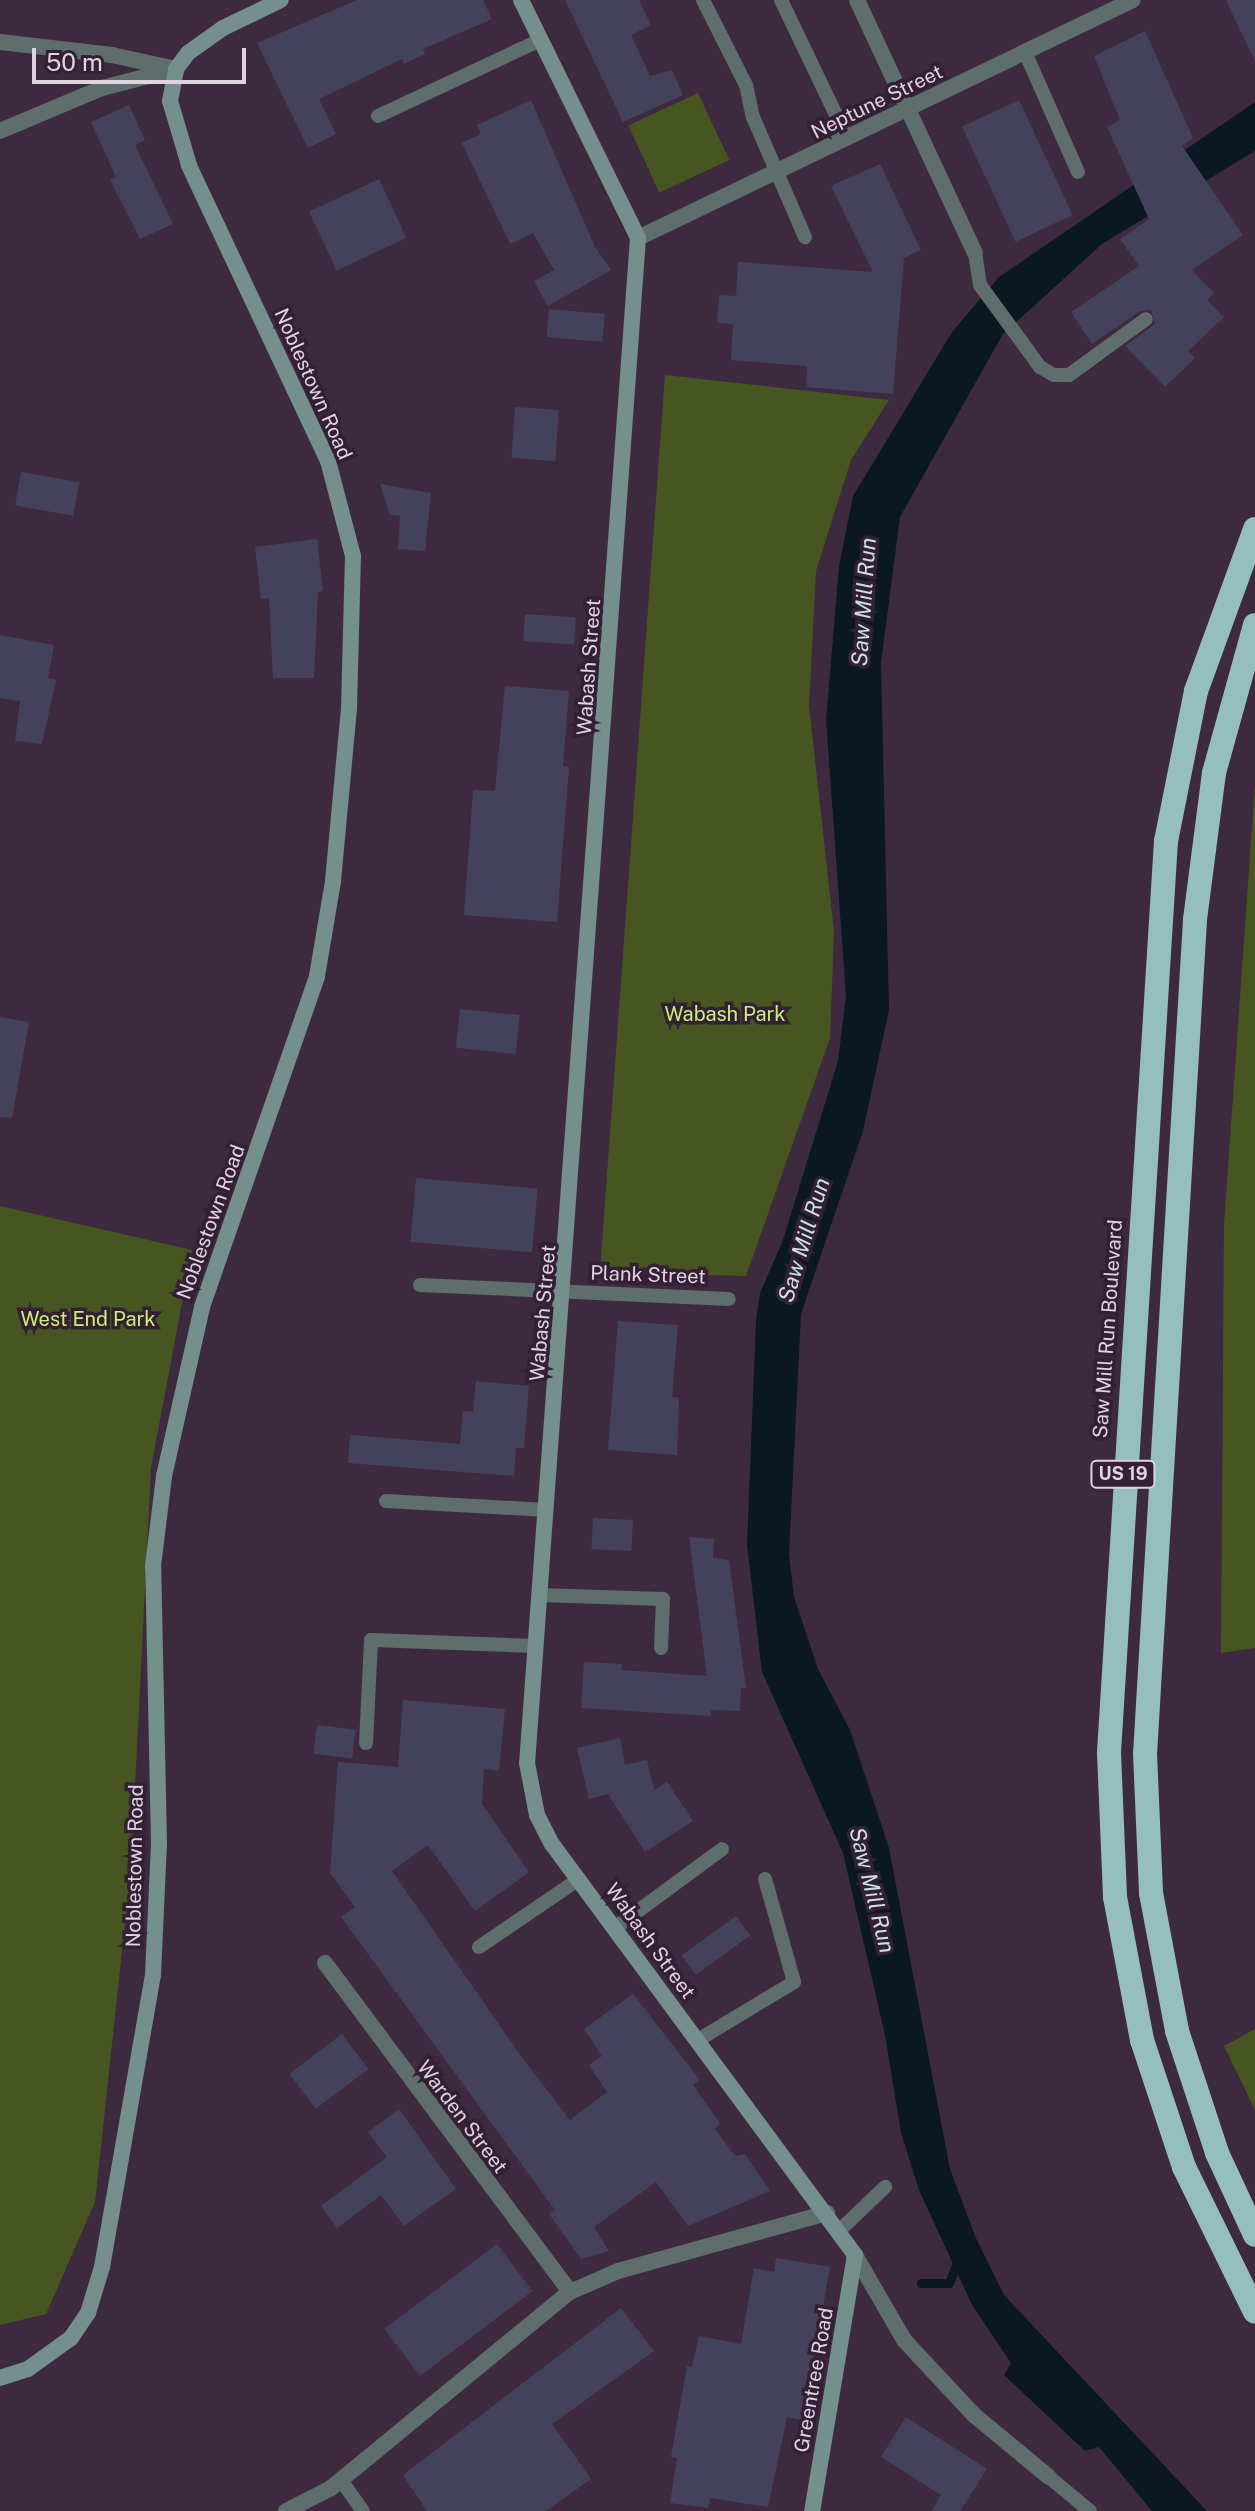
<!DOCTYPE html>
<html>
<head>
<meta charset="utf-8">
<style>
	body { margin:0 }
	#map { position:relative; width:1255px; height:2511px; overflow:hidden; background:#3e2a3f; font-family:"Public Sans",sans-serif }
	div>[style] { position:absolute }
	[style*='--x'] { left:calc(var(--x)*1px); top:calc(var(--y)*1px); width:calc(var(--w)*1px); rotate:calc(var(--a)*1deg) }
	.green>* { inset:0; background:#475621; transform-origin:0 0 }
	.water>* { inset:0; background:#0a1921 }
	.stream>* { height:9px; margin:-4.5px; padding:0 4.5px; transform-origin:4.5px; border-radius:4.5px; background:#0a1921 }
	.building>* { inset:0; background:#44415c; transform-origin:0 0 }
	.lane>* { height:14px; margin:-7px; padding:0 7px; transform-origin:7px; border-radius:7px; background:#5d6e6c }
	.street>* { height:16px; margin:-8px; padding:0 8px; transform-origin:8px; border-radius:8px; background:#5d6e6c }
	.secondary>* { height:16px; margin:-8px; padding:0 8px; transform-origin:8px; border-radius:8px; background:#748f8c }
	.highway>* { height:24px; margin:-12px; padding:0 12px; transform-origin:12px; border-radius:12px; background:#95bfbb }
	span { translate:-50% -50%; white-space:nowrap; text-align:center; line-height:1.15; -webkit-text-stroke:7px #332034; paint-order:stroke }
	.shield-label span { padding:2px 6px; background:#332034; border:2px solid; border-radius:6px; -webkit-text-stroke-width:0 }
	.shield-label { font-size:18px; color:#e0d3e0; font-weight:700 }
	.street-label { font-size:20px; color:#e0d3e0 }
	.park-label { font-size:20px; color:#ccf073 }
	.water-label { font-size:22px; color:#c9e1ee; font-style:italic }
	.scale { position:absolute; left:32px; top:48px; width:214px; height:36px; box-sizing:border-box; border:4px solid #e0d3e0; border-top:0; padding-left:10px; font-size:24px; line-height:28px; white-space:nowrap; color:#e0d3e0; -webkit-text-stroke:6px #332034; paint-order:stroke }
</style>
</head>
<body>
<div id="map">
	<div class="green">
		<i style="left:698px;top:93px;width:74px;height:77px;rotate:65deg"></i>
		<i style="clip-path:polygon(665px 375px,889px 400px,851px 460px,816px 571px,809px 706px,834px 932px,830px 1038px,746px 1276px,600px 1272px)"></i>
		<i style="clip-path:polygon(1255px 784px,1255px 1648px,1221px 1653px,1224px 1225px)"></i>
		<i style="clip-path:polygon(0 1206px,192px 1250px,151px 1468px,131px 1867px,95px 2202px,46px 2314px,0 2325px)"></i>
		<i style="clip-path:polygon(1255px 2029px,1255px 2110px,1224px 2046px)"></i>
	</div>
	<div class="water">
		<i style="clip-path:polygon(1255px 102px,1255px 151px,1102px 244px,1003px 334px,900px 517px,881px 663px,889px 1010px,863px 1131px,801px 1314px,789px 1554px,794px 1597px,818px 1669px,850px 1730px,889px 1848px,950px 2169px,976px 2238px,1004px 2295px,1207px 2511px,1152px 2511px,1099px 2447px,1085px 2451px,1004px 2375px,1011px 2363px,972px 2305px,919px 2190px,901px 2133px,885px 2035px,843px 1853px,762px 1672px,747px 1545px,756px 1320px,760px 1293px,783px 1240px,838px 1061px,846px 996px,826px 720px,839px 566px,853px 496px,952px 332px,999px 277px)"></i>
	</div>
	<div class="stream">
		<i style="--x:921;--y:2283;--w:28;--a:0"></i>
		<i style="--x:949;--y:2283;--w:25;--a:-69"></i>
	</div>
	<div class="building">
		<i style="clip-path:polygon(357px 0,483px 0,492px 19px,423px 49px,425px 54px,404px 64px,402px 59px,319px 99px,336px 134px,308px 148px,257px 43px)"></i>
		<i style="clip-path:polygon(565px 0,639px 0,651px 25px,631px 35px,650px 76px,672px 70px,683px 95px,623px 122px)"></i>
		<i style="clip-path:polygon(1226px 0,1255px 0,1255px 62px)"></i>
		<i style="clip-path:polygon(1145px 31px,1193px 138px,1182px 146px,1243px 235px,1192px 270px,1214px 293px,1207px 300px,1224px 317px,1188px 351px,1195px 358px,1165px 387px,1125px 346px,1155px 324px,1151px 310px,1140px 311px,1092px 344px,1071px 312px,1139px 266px,1120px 239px,1149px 219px,1107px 127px,1120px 120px,1094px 56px)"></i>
		<i style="clip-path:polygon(531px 100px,595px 247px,611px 270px,548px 306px,534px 281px,554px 270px,533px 233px,510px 244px,462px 143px,481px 134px,477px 125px)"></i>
		<i style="left:1019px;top:100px;width:127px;height:63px;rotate:65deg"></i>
		<i style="clip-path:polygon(129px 105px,145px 140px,135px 145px,173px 224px,140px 239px,110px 180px,116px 177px,91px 122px)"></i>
		<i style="clip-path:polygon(880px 164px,921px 250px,904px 258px,893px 394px,806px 387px,807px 366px,731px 360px,733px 324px,717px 323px,719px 295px,736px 296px,738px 262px,873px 272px,831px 186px)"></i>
		<i style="left:379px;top:179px;width:65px;height:77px;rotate:65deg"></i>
		<i style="left:549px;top:309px;width:56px;height:28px;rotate:5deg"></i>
		<i style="left:515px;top:407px;width:44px;height:51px;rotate:4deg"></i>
		<i style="left:21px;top:472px;width:59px;height:34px;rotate:10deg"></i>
		<i style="clip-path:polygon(380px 484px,431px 493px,425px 551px,398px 549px,400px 516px,390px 515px)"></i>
		<i style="clip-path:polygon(317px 539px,323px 591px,318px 592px,314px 678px,273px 678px,269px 598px,261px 599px,255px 547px)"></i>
		<i style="left:525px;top:614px;width:51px;height:27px;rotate:4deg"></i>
		<i style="clip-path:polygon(0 635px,54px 645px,48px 678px,56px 680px,42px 744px,15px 741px,20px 701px,0 698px)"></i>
		<i style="clip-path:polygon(505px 686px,569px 691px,563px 766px,569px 767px,557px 922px,464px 915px,473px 790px,495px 791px)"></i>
		<i style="left:460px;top:1009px;width:60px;height:39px;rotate:6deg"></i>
		<i style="clip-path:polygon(0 1017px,29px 1022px,12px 1118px,0 1117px)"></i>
		<i style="left:416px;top:1178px;width:122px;height:64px;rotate:5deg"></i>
		<i style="clip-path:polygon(618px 1321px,678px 1325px,672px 1397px,679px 1398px,677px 1455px,608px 1450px)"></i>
		<i style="clip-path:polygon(476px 1381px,529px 1386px,524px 1448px,516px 1448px,514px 1476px,348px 1463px,350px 1435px,460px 1444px,463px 1411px,473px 1412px)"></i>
		<i style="left:593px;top:1518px;width:40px;height:31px;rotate:3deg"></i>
		<i style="clip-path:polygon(689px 1537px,714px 1539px,713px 1558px,729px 1560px,746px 1688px,741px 1688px,740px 1711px,711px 1710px,711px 1716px,581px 1708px,584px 1662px,622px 1664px,621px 1670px,707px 1676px)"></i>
		<i style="clip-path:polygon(403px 1700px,505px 1709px,499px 1771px,484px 1769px,482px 1804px,529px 1872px,475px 1911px,428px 1845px,392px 1871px,521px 2056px,570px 2120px,607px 2092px,589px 2065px,602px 2056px,584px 2029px,633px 1994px,700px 2080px,693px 2085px,720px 2123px,715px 2129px,735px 2156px,745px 2154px,770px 2191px,688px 2226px,656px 2182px,594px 2227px,609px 2251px,581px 2259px,549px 2214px,555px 2210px,341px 1917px,355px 1907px,330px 1873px,338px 1762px,398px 1767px)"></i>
		<i style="left:317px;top:1725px;width:39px;height:29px;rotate:7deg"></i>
		<i style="clip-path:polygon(620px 1738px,625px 1765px,647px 1760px,654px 1790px,667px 1782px,693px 1821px,645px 1852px,608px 1794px,589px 1799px,577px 1748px)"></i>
		<i style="left:736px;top:1916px;width:24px;height:67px;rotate:54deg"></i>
		<i style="left:342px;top:2034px;width:44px;height:66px;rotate:53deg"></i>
		<i style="clip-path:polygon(399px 2109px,456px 2189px,404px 2226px,381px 2195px,337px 2228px,321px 2206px,387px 2157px,368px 2132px)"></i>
		<i style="left:497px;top:2244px;width:59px;height:141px;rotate:53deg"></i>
		<i style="clip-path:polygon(776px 2258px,830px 2267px,803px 2420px,787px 2417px,768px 2507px,710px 2498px,708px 2508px,670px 2503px,677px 2458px,671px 2457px,687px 2366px,692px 2367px,699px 2336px,741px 2344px,754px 2268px,774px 2272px)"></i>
		<i style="clip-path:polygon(621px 2308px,654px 2351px,552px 2424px,591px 2479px,546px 2511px,427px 2511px,403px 2475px)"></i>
		<i style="clip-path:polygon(906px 2417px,987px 2469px,960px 2511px,931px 2511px,941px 2495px,881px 2457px)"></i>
	</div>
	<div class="lane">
		<i style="--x:703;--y:0;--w:95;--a:63.2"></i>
		<i style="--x:746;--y:85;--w:33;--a:78"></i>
		<i style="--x:753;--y:117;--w:131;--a:66.6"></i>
		<i style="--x:781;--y:0;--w:153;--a:64.4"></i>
		<i style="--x:1025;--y:52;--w:131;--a:66.2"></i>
		<i style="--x:378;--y:116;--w:179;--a:-25.1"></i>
		<i style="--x:975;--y:253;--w:32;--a:81"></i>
		<i style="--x:980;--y:285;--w:102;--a:53.8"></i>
		<i style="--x:1040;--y:367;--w:16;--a:30"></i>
		<i style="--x:1054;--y:375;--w:15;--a:0"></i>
		<i style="--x:1069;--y:375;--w:95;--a:-36"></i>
		<i style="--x:420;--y:1285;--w:309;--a:2.6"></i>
		<i style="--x:386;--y:1501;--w:160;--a:3.2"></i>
		<i style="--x:539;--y:1595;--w:124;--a:1.8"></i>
		<i style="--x:663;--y:1599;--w:49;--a:92.3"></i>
		<i style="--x:366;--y:1743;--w:103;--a:-87.2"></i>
		<i style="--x:371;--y:1640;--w:164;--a:2.1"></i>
		<i style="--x:615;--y:1928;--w:133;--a:-36.4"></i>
		<i style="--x:479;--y:1947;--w:121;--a:-34.2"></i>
		<i style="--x:698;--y:2040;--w:112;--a:-31.1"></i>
		<i style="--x:794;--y:1982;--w:107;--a:-105.7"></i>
		<i style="--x:839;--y:2231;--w:64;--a:-43.7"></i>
		<i style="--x:1049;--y:2477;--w:53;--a:39.7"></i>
		<i style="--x:341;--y:2480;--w:38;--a:55"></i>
	</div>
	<div class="street">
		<i style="--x:857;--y:0;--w:279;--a:65"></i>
		<i style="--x:0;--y:42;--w:113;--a:6.6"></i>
		<i style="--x:112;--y:55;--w:60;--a:12.4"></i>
		<i style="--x:0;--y:131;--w:111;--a:-22.9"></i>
		<i style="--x:102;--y:88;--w:76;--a:-14.4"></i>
		<i style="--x:638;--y:238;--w:549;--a:-25.68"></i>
		<i style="--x:325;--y:1963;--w:410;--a:53.3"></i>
		<i style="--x:855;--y:2255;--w:98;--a:60"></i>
		<i style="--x:904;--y:2340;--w:103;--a:47"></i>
		<i style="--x:974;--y:2415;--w:97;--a:39.6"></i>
		<i style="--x:286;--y:2511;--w:51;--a:-27.1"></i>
		<i style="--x:331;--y:2488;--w:309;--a:-39.4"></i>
		<i style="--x:570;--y:2292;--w:52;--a:-23.6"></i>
		<i style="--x:618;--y:2271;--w:217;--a:-15.5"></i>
	</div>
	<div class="secondary">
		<i style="--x:521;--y:0;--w:265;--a:63.8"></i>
		<i style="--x:638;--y:238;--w:1529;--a:94.16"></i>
		<i style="--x:527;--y:1763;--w:53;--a:79.1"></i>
		<i style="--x:537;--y:1815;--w:33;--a:63"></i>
		<i style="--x:552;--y:1844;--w:511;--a:53.6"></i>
		<i style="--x:855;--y:2255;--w:260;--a:99.5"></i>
		<i style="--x:0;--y:2378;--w:29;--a:-18"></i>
		<i style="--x:28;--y:2369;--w:53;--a:-35.8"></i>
		<i style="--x:71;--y:2338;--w:30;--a:-56"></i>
		<i style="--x:88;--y:2313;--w:48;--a:-73.1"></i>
		<i style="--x:102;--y:2267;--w:296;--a:-80.1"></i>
		<i style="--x:153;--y:1975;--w:131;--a:-87.4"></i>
		<i style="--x:159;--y:1844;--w:278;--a:-91.2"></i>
		<i style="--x:153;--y:1566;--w:91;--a:-83"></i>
		<i style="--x:164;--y:1476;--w:173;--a:-77.3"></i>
		<i style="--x:202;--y:1307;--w:350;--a:-70.8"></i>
		<i style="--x:317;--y:976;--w:96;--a:-80.4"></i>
		<i style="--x:333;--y:881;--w:174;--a:-84.7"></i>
		<i style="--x:349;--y:708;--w:152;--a:-88.5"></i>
		<i style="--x:353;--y:556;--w:98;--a:-104.7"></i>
		<i style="--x:328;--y:461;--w:327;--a:-115.2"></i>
		<i style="--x:189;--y:165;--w:67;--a:-106.5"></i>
		<i style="--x:170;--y:101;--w:33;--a:-79"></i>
		<i style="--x:176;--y:69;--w:20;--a:-53"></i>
		<i style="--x:188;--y:53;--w:43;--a:-35.5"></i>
		<i style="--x:223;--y:28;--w:64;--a:-25.8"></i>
	</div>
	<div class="highway">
		<i style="--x:1255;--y:529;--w:172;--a:110"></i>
		<i style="--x:1196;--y:691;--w:153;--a:101.3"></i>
		<i style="--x:1166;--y:841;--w:914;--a:93.58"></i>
		<i style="--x:1109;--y:1753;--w:144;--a:87.6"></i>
		<i style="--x:1115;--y:1897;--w:146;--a:79.3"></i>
		<i style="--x:1142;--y:2040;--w:134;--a:71.7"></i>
		<i style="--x:1184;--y:2167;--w:161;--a:63.9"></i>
		<i style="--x:1255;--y:625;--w:154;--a:105.5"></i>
		<i style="--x:1214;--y:773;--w:148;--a:97.4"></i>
		<i style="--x:1195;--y:920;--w:835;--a:93.43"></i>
		<i style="--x:1145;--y:1754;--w:139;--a:87.5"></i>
		<i style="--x:1151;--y:1893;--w:140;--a:79.3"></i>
		<i style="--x:1177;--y:2031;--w:128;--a:71.8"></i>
		<i style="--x:1217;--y:2153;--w:90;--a:65.1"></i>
	</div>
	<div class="shield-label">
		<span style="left:1123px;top:1474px">US 19</span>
	</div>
	<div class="street-label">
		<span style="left:877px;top:102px;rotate:-26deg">Neptune Street</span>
		<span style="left:313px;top:384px;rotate:66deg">Noblestown Road</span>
		<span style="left:589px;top:667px;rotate:-86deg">Wabash Street</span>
		<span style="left:211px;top:1222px;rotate:-70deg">Noblestown Road</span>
		<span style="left:648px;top:1275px;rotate:2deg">Plank Street</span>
		<span style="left:543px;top:1313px;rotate:-85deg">Wabash Street</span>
		<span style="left:1108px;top:1329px;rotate:-86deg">Saw Mill Run Boulevard</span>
		<span style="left:135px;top:1866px;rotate:-89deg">Noblestown Road</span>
		<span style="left:650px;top:1941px;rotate:54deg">Wabash Street</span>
		<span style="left:462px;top:2117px;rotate:53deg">Warden Street</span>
		<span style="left:814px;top:2380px;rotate:-80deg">Greentree Road</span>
	</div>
	<div class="park-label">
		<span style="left:725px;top:1014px">Wabash Park</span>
		<span style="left:88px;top:1319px">West End Park</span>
	</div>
	<div class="water-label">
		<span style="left:864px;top:602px;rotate:-86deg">Saw Mill Run</span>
		<span style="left:804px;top:1240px;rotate:-73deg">Saw Mill Run</span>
		<span style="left:872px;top:1890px;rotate:76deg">Saw Mill Run</span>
	</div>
	<div class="scale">50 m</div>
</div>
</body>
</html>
